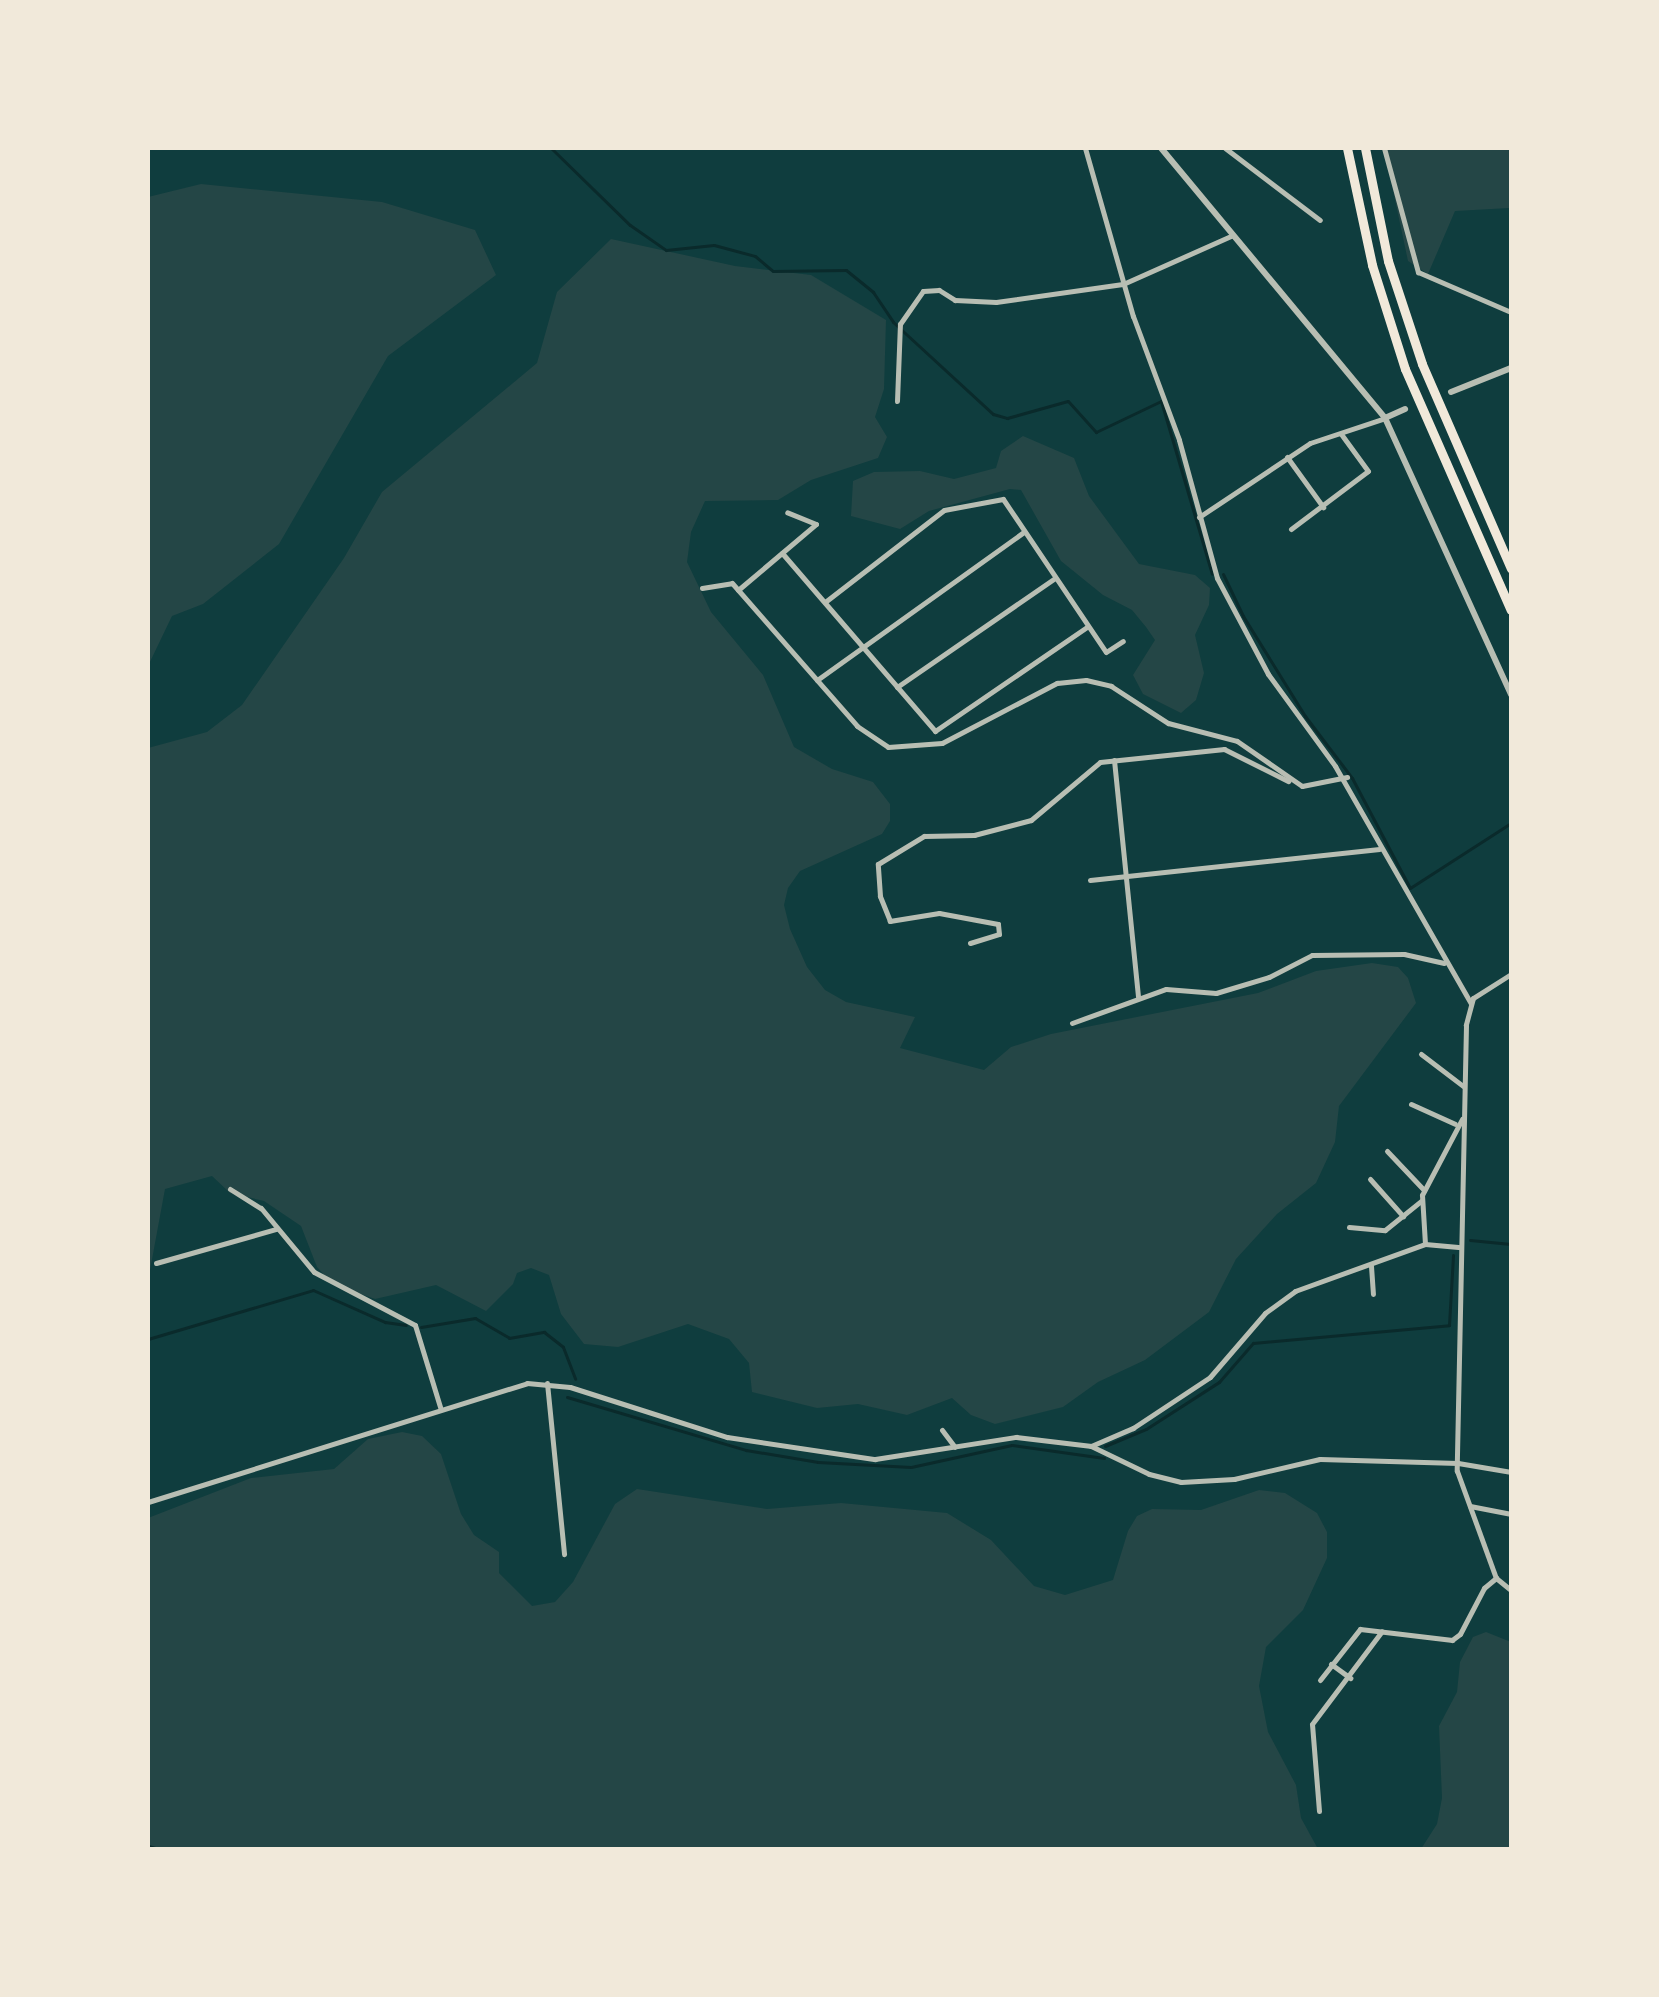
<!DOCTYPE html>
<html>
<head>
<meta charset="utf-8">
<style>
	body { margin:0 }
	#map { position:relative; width:1659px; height:1997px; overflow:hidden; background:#0f3d3e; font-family:Spectral,serif }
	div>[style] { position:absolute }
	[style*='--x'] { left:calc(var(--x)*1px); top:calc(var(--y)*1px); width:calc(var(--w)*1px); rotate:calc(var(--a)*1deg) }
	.green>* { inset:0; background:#244646 }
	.stream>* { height:3px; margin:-1.5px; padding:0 1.5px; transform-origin:1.5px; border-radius:1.5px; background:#0a2a2b }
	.minor>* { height:5px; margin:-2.5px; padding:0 2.5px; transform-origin:2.5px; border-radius:2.5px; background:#b8beb3 }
	.tertiary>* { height:6px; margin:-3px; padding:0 3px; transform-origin:3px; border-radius:3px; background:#b8beb3 }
	.motorway>* { height:9px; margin:-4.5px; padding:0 4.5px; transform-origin:4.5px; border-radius:4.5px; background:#f1e9da }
	span { translate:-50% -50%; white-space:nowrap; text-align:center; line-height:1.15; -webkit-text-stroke:8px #f1e9da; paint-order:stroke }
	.frame { position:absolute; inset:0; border:150px solid #f1e9da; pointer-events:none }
</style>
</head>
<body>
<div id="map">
	<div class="green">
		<i style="clip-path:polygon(1384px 148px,1511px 148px,1509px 208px,1455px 211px,1428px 274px,1408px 261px)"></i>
		<i style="clip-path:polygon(201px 184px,382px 202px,475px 230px,496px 275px,388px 356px,279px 544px,203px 604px,172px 616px,148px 666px,148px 197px)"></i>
		<i style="clip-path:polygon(611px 239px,735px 266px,811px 275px,886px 320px,884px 389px,875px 417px,887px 437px,878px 458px,811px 480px,778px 500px,705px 501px,691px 532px,687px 562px,711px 612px,763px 675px,794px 747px,832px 769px,873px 782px,890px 804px,890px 821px,882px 834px,800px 871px,788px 888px,784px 905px,790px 929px,807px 967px,825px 990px,846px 1002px,915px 1017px,900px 1048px,984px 1070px,1011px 1047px,1051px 1034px,1258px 993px,1316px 971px,1372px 963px,1398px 967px,1408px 978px,1416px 1003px,1339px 1106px,1335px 1142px,1316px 1183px,1277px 1214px,1236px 1259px,1209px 1312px,1145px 1360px,1098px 1382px,1063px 1407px,995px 1424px,971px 1415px,952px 1398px,907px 1415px,858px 1404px,817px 1408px,752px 1392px,749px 1363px,729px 1339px,688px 1324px,618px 1347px,584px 1344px,561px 1314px,549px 1275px,531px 1268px,517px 1273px,513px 1284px,486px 1311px,436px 1285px,375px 1299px,332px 1284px,317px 1267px,301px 1226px,264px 1201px,230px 1193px,212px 1176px,165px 1189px,148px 1281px,148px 748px,207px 732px,242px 705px,344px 558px,382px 492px,537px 363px,557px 292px)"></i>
		<i style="clip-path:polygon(1023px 436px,1074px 458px,1089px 496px,1139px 564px,1195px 575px,1210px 588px,1209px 605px,1195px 635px,1204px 673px,1196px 700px,1181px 713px,1143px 694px,1133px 675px,1155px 640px,1146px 627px,1132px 610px,1103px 595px,1061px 561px,1021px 490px,1010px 489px,929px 511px,900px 529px,851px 516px,853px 481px,874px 472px,920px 471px,954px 479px,996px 468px,1001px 451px)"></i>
		<i style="clip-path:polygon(402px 1432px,422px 1436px,441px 1454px,461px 1514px,474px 1535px,499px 1552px,499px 1573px,532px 1606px,555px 1602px,573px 1582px,615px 1504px,637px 1489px,767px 1509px,841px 1503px,947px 1513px,991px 1540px,1034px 1586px,1065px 1595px,1113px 1580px,1128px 1531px,1137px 1516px,1152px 1509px,1201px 1510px,1259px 1490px,1285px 1493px,1317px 1513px,1327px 1532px,1327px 1558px,1303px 1610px,1266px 1647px,1259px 1686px,1268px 1732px,1296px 1785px,1301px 1818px,1318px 1849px,148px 1849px,148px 1518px,251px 1478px,334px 1469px,368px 1439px)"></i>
		<i style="clip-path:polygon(1486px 1632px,1511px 1642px,1511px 1849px,1421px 1849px,1437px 1824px,1442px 1798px,1439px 1726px,1457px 1692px,1460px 1662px,1473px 1637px)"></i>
	</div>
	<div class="stream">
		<i style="--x:551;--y:148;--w:110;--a:44.3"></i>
		<i style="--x:630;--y:225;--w:44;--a:34.8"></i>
		<i style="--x:666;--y:250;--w:48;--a:-5.9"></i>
		<i style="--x:714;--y:245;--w:42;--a:15"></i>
		<i style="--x:755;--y:256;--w:23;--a:40"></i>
		<i style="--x:773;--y:271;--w:73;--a:-0.8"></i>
		<i style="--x:846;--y:270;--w:35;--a:39"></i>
		<i style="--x:873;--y:292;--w:36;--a:56"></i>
		<i style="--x:893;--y:322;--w:136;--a:42.6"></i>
		<i style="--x:993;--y:414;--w:15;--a:16"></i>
		<i style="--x:1007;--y:418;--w:63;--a:-15.6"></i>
		<i style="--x:1068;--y:401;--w:42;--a:47.9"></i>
		<i style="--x:1096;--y:432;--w:72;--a:-25.5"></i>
		<i style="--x:1161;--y:401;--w:180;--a:73.6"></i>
		<i style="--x:1223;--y:574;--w:47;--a:64.5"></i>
		<i style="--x:1243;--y:616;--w:118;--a:58.2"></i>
		<i style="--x:1305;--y:716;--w:78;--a:52.8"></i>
		<i style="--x:1352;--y:778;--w:124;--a:62.2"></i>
		<i style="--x:1410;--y:888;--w:120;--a:-32.8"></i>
		<i style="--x:1470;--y:1240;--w:41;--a:5.6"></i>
		<i style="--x:421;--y:1327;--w:55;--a:-9.5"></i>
		<i style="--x:475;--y:1318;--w:39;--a:30"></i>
		<i style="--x:509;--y:1338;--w:36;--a:-10"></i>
		<i style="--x:544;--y:1332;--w:24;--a:38"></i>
		<i style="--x:563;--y:1347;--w:34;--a:69"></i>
		<i style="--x:148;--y:1339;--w:172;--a:-16.5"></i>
		<i style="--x:313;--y:1290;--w:79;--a:24"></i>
		<i style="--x:385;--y:1322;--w:21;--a:8"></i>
		<i style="--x:567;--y:1397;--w:187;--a:16.5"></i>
		<i style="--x:746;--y:1450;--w:73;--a:9.5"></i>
		<i style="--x:818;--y:1462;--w:93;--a:3.1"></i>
		<i style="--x:911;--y:1467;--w:103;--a:-12.3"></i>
		<i style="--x:1012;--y:1445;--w:93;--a:8"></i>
		<i style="--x:1105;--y:1446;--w:44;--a:-22.5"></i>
		<i style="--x:1146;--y:1429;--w:87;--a:-32.8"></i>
		<i style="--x:1219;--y:1382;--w:52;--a:-48.9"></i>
		<i style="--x:1253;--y:1343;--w:197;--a:-5.2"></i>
		<i style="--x:1449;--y:1325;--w:70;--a:-86.7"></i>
		<i style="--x:148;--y:1846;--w:11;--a:15"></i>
	</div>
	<div class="minor">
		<i style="--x:1085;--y:148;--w:175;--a:74.1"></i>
		<i style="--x:1133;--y:316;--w:132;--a:69.6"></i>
		<i style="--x:1179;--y:440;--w:143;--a:74.6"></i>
		<i style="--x:1217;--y:578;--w:109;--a:62"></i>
		<i style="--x:1268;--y:674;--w:114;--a:53.9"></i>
		<i style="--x:1335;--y:766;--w:273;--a:60.2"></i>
		<i style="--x:1225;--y:148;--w:119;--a:37.2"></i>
		<i style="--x:1384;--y:148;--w:129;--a:74.7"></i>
		<i style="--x:1418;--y:272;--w:101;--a:23.3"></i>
		<i style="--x:897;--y:401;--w:77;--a:-87.8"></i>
		<i style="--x:900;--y:324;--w:40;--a:-55.1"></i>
		<i style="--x:923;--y:291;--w:16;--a:-4"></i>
		<i style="--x:939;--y:290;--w:19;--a:32"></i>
		<i style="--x:955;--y:300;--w:41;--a:2.8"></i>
		<i style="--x:996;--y:302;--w:128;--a:-8.1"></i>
		<i style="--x:1123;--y:284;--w:118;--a:-24"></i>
		<i style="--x:1287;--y:457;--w:62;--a:54.2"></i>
		<i style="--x:1199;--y:517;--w:133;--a:-33.7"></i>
		<i style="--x:1310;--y:443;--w:79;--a:-18.4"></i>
		<i style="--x:1291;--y:529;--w:96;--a:-37"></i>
		<i style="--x:1368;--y:471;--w:46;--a:-126.1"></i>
		<i style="--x:782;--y:553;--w:235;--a:49.3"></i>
		<i style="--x:935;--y:731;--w:184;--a:-34.4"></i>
		<i style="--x:702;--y:588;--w:30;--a:-9"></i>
		<i style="--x:732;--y:583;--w:190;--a:48.8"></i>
		<i style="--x:857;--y:726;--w:37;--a:34"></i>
		<i style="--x:888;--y:747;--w:54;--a:-4.2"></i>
		<i style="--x:942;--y:743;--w:130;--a:-27.6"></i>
		<i style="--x:1057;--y:683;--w:29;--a:-6"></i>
		<i style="--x:1086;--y:680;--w:26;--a:13"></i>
		<i style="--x:1111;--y:686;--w:68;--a:33"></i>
		<i style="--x:1168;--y:723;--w:71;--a:14.6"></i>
		<i style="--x:1237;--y:741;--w:79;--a:34.7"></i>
		<i style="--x:1302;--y:786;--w:46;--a:-11.3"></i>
		<i style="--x:738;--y:590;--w:102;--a:-40.2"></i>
		<i style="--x:816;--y:524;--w:31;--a:-158"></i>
		<i style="--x:825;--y:602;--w:150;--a:-37.7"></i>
		<i style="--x:944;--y:510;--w:60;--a:-10.6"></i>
		<i style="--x:1003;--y:499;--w:184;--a:56.1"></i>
		<i style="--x:1106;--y:652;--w:20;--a:-33"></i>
		<i style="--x:817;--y:680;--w:254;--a:-35.6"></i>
		<i style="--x:897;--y:687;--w:192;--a:-34.6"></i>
		<i style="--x:1114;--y:760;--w:238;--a:84.2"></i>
		<i style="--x:1090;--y:880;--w:291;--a:-6.1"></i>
		<i style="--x:970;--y:943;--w:30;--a:-17"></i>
		<i style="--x:999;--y:934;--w:10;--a:-96"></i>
		<i style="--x:998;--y:924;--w:60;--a:-169.4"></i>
		<i style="--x:939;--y:913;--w:50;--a:170.7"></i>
		<i style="--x:890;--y:921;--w:27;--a:-112"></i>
		<i style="--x:880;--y:896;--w:32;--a:-94"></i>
		<i style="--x:878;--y:864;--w:54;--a:-31.3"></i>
		<i style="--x:924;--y:836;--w:50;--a:-1.1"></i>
		<i style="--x:974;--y:835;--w:59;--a:-14.7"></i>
		<i style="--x:1031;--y:820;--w:90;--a:-40"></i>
		<i style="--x:1100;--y:762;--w:125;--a:-6"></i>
		<i style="--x:1224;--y:749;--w:72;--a:26.6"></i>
		<i style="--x:1511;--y:974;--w:45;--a:147.7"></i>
		<i style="--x:1473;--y:998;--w:28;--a:105"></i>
		<i style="--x:1466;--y:1025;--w:446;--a:91.2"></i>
		<i style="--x:1457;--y:1471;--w:114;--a:70"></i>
		<i style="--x:1496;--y:1578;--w:19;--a:39"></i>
		<i style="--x:1072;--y:1023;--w:100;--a:-19.9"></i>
		<i style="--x:1166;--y:989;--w:50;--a:4.6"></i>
		<i style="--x:1216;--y:993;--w:55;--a:-16.8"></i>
		<i style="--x:1269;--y:977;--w:48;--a:-27.1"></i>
		<i style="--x:1312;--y:955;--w:92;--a:-0.6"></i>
		<i style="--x:1404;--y:954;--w:41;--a:12.7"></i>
		<i style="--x:1421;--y:1054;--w:53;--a:37.3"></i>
		<i style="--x:1411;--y:1104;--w:48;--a:24.4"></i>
		<i style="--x:1387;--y:1151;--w:54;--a:46.5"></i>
		<i style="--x:1370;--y:1179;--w:50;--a:48.3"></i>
		<i style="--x:230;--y:1189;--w:36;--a:32"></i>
		<i style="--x:261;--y:1208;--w:83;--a:50.4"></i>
		<i style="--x:314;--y:1272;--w:114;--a:27.7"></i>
		<i style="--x:415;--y:1325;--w:86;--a:73"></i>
		<i style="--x:1349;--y:1227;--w:36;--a:5"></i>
		<i style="--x:1385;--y:1230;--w:46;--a:-38.9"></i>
		<i style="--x:1425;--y:1244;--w:49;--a:-93.5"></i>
		<i style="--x:1422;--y:1195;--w:86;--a:-62.2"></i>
		<i style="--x:156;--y:1263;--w:125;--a:-15.8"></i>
		<i style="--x:1371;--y:1266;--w:28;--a:86"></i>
		<i style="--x:547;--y:1383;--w:172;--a:84.3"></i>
		<i style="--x:942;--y:1430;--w:21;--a:53"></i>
		<i style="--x:1091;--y:1446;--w:46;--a:-23.2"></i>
		<i style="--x:1133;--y:1428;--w:92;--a:-33.5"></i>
		<i style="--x:1210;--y:1377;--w:84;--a:-49.3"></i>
		<i style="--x:1265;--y:1313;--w:37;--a:-36"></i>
		<i style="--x:1295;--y:1291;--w:138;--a:-19.9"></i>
		<i style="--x:1425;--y:1244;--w:36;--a:5"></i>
		<i style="--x:148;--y:1502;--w:397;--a:-17.4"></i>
		<i style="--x:527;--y:1383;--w:43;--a:5.3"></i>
		<i style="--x:570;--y:1387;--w:165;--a:17.7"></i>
		<i style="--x:727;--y:1437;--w:150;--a:8.5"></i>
		<i style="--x:875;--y:1459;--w:143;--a:-8.9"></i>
		<i style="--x:1016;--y:1437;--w:76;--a:6.8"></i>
		<i style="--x:1091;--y:1446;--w:64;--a:25.8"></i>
		<i style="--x:1149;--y:1474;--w:33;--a:14"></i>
		<i style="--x:1181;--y:1482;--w:53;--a:-3.2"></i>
		<i style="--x:1234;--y:1479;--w:88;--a:-13.1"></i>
		<i style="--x:1320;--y:1459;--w:138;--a:1.7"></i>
		<i style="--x:1458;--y:1463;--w:54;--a:9.6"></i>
		<i style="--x:1470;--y:1506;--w:42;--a:11"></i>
		<i style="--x:1331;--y:1664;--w:24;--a:36"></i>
		<i style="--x:1320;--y:1680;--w:65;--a:-51.9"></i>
		<i style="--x:1360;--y:1629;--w:93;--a:6.8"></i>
		<i style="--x:1452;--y:1640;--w:10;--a:-37"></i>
		<i style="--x:1460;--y:1634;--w:52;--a:-62.4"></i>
		<i style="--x:1484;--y:1588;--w:16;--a:-40"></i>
		<i style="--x:1319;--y:1811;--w:87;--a:-94.6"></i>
		<i style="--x:1312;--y:1724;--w:116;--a:-53"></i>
	</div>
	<div class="tertiary">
		<i style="--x:1161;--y:148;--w:351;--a:50.3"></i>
		<i style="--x:1385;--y:418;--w:304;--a:65.5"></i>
		<i style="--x:1451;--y:392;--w:65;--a:-21.8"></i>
		<i style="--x:1385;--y:418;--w:22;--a:-24"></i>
	</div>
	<div class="motorway">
		<i style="--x:1347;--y:148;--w:120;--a:77.9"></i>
		<i style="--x:1372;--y:265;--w:109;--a:72.4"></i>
		<i style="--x:1405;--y:369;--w:263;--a:66.3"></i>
		<i style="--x:1365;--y:148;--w:115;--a:78.5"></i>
		<i style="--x:1388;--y:261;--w:108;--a:71.7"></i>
		<i style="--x:1422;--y:364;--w:223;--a:66.5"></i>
	</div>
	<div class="frame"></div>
</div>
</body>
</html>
